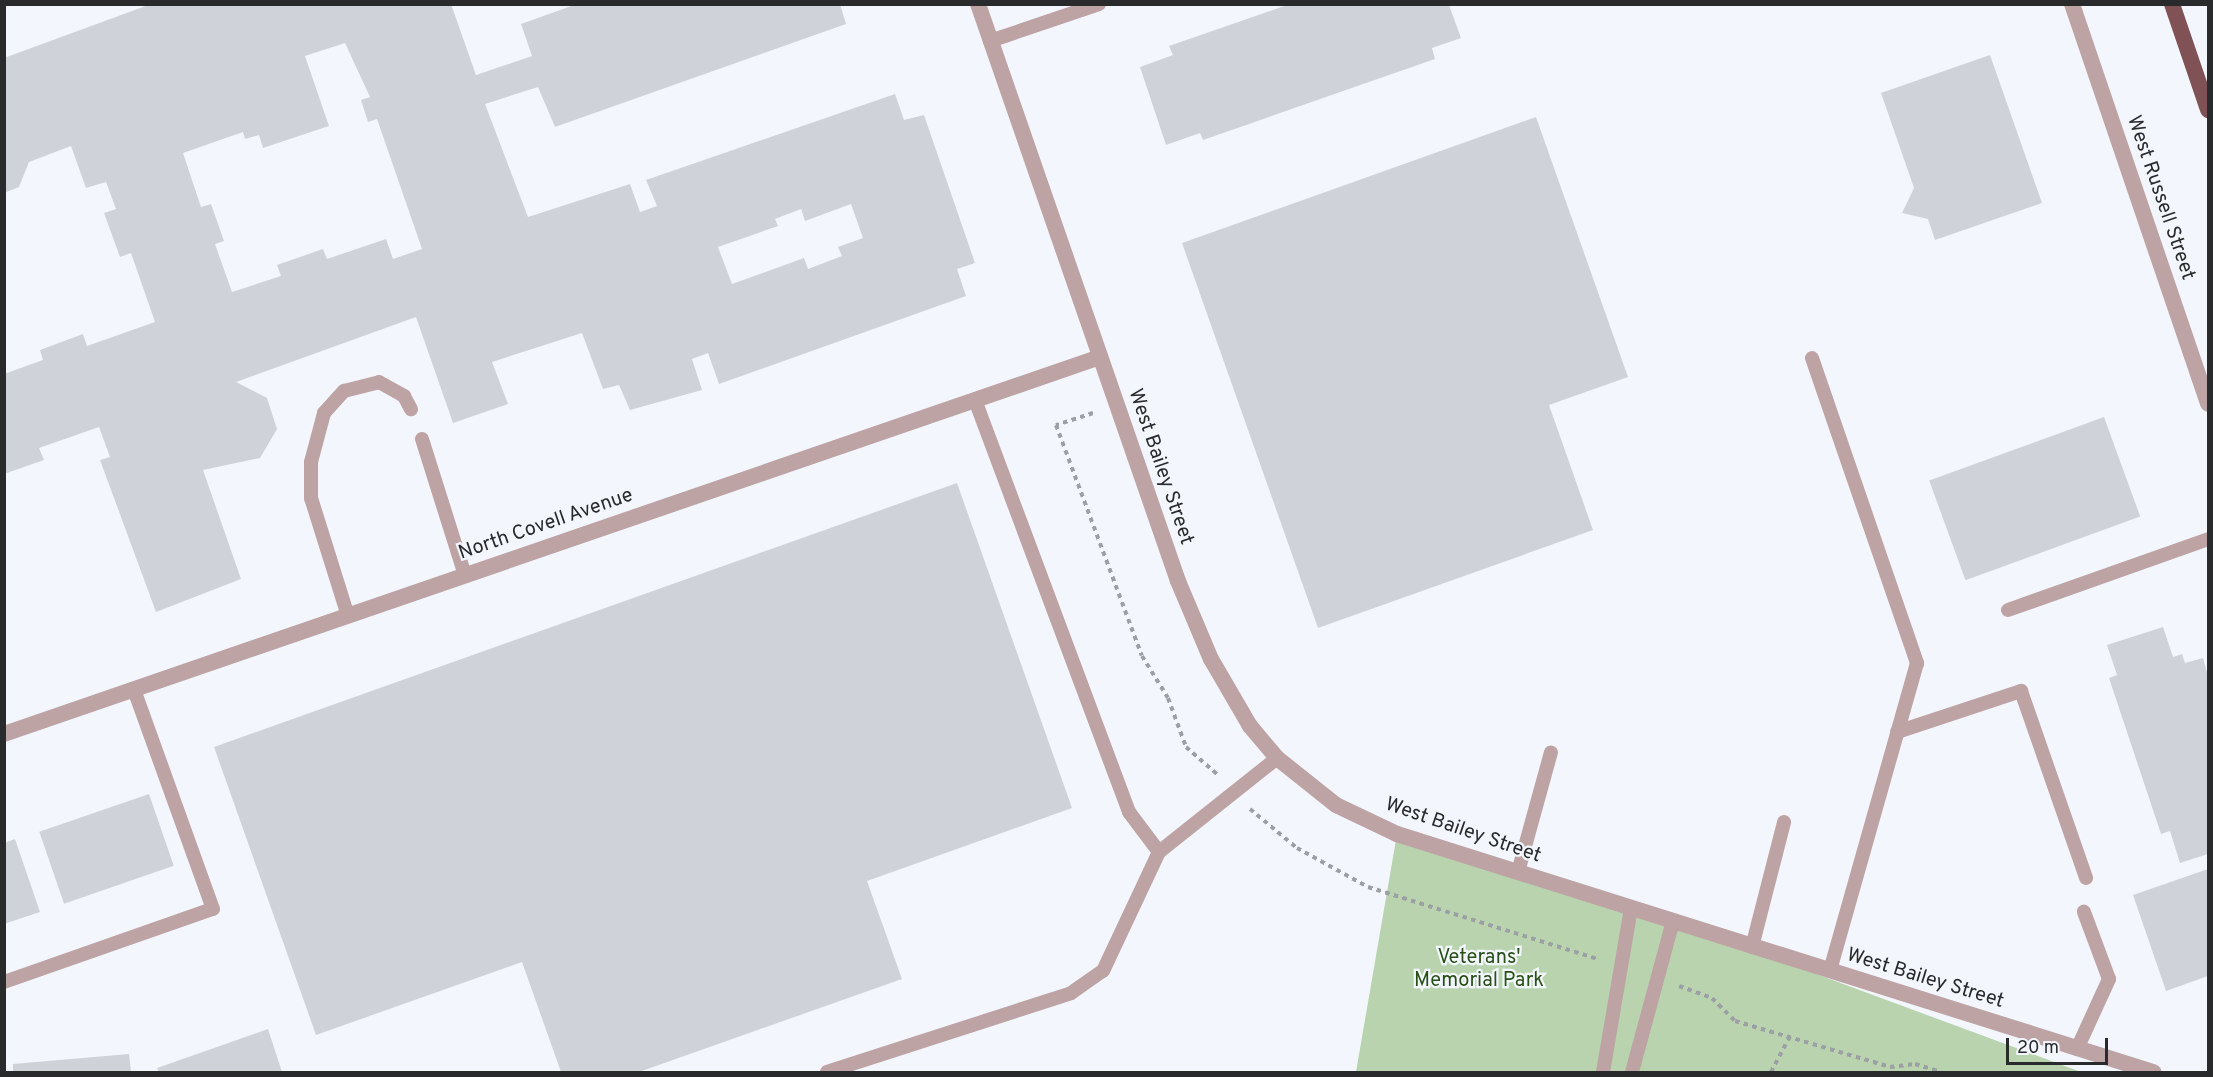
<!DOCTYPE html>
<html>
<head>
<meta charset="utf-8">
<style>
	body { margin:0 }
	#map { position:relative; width:2213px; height:1077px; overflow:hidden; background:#f3f7fd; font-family:Overpass,sans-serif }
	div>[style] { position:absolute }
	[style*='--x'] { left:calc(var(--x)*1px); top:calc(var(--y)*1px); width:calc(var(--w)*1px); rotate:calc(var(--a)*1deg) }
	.green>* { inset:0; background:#b8d3ae }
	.building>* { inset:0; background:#cfd3d9; transform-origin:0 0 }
	.path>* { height:4px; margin-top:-2px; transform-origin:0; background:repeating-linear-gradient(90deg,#9c9fa3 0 4.5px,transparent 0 9px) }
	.service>* { height:14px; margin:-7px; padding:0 7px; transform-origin:7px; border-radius:7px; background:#bda3a4 }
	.minor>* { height:16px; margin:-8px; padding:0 8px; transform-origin:8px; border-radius:8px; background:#bda3a4 }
	.trunk>* { height:16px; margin:-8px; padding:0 8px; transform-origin:8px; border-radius:8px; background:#805255 }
	span { translate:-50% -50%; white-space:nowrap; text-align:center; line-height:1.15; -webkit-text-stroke:4.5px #f3f7fd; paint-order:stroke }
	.street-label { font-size:20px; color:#282a2c }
	.park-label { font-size:20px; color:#285016 }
	.frame { position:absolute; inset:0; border:6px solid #282a2c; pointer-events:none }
	.scale { position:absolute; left:2006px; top:1038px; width:102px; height:27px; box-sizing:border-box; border:3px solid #282a2c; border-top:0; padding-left:8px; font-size:18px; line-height:21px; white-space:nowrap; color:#282a2c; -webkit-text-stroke:4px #f3f7fd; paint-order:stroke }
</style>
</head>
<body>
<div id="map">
	<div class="green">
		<i style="clip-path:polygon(1397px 834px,1673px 921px,2081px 1072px,1356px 1072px)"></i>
	</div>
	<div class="building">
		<i style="clip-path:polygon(evenodd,151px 4px,451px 4px,476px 75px,532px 56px,521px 24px,577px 4px,840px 4px,846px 24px,555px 127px,538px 87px,485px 104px,528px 217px,630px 184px,640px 212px,657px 206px,646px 180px,895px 94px,904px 120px,924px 115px,975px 263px,957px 269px,966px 296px,719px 384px,708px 353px,692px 359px,702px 390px,630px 410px,619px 385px,603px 389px,582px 333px,492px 362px,508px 404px,453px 423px,416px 317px,236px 382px,267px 398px,277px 429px,260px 458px,203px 470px,241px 579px,156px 612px,100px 460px,110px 457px,99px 427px,39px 448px,44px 460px,4px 474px,4px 374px,43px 360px,40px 350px,83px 334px,87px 346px,155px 322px,131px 253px,120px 257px,104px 213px,116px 209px,106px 182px,86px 188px,71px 146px,29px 162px,19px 187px,4px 193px,4px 58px,151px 4px,345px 43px,370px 97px,361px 100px,368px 122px,377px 119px,422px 249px,393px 259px,386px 239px,327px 259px,323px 249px,277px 265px,281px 276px,232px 292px,215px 244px,224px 241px,211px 204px,201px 207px,183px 153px,243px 132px,245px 139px,259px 135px,263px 148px,329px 126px,305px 56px,345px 43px,151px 4px,851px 204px,863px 238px,838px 247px,842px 256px,808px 269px,804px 258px,732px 284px,718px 247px,778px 226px,775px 219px,801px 209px,805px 221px,851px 204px)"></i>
		<i style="clip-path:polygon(1287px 5px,1449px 5px,1461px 38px,1432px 48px,1435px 59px,1203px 140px,1200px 133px,1166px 145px,1140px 67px,1173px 55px,1169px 46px)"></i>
		<i style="clip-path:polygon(1990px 55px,2042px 203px,1935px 240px,1928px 219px,1902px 213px,1914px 188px,1881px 93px)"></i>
		<i style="clip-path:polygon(1536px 117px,1628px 377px,1549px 405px,1593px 530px,1318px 628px,1182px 243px)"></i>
		<i style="left:2104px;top:417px;width:106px;height:186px;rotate:70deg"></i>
		<i style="clip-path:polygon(957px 483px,1072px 808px,867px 881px,902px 979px,639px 1072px,561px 1072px,522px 962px,316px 1035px,214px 747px)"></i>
		<i style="clip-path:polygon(2163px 627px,2173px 657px,2182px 654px,2185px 663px,2203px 658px,2208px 676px,2208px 854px,2180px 863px,2170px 831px,2161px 834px,2109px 678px,2117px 675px,2107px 645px)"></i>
		<i style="left:149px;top:794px;width:76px;height:116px;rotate:71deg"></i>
		<i style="clip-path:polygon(15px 839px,40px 912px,4px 924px,4px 843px)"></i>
		<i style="clip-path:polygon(2208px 869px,2208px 976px,2166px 991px,2133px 895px)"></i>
		<i style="clip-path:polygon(268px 1029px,282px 1072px,159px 1072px,157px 1068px)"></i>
		<i style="clip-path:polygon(129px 1054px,131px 1072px,13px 1072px,13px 1064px)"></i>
	</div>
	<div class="path">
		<i style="--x:1093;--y:413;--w:39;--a:162"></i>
		<i style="--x:1056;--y:425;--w:246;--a:69.6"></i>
		<i style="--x:1142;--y:656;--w:49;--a:58.2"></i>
		<i style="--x:1168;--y:698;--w:52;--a:69.8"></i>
		<i style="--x:1186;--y:747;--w:43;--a:41.2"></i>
		<i style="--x:1250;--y:809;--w:61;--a:39.7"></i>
		<i style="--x:1297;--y:848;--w:81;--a:28.8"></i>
		<i style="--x:1368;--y:887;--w:241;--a:17.4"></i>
		<i style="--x:1679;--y:986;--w:35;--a:20"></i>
		<i style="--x:1712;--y:998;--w:33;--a:45"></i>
		<i style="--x:1735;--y:1021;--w:162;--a:16.5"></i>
		<i style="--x:1890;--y:1067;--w:25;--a:-7"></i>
		<i style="--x:1915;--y:1064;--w:27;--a:17"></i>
		<i style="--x:1771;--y:1072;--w:40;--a:-62"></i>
	</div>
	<div class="service">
		<i style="--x:990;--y:41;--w:115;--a:-18.7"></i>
		<i style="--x:1812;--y:358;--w:323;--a:71"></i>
		<i style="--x:1917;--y:663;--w:320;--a:105.8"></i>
		<i style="--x:975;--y:400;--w:440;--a:69.5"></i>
		<i style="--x:1129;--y:812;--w:50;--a:53.1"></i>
		<i style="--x:422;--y:439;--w:143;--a:72.5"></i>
		<i style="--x:2008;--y:610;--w:212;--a:-19.5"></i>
		<i style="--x:348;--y:616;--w:124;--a:-107.4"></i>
		<i style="--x:311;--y:498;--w:36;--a:-90"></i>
		<i style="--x:311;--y:462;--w:51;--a:-75.1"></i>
		<i style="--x:324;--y:413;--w:30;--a:-48"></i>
		<i style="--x:344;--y:391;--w:36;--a:-14"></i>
		<i style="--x:379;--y:382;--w:29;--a:29"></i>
		<i style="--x:404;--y:396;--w:15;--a:62"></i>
		<i style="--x:1897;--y:732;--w:131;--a:-18.3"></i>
		<i style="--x:2021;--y:691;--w:198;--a:70.8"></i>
		<i style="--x:1518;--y:872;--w:124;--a:-74.6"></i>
		<i style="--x:1752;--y:947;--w:129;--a:-75.6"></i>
		<i style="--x:4;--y:982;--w:221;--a:-19.3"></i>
		<i style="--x:213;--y:909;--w:234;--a:-109.8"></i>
		<i style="--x:2077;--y:1049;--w:77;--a:-65.4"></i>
		<i style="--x:2109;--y:979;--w:72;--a:-110.5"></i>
		<i style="--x:827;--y:1072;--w:256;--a:-17.9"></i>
		<i style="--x:1071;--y:993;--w:39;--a:-35"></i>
		<i style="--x:1103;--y:971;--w:132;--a:-64.8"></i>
		<i style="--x:1159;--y:852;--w:151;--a:-38.5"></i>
		<i style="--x:1603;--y:1072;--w:166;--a:-80.3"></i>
		<i style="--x:1632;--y:1072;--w:156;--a:-74.8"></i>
	</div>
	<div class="minor">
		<i style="--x:978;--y:4;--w:611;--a:70.88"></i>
		<i style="--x:1178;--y:581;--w:85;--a:67.1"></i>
		<i style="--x:1211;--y:659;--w:78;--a:59.8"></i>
		<i style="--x:1250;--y:726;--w:42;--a:49.8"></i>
		<i style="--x:1277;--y:758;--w:75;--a:38.5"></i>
		<i style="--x:1336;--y:805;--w:68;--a:25.4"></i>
		<i style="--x:1397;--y:834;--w:793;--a:17.47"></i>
		<i style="--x:2072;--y:4;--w:422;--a:71.2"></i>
		<i style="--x:4;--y:734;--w:1159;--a:-18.98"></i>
	</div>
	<div class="trunk">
		<i style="--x:2172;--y:4;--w:112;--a:71.2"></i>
	</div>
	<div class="street-label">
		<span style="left:2160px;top:198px;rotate:71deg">West Russell Street</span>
		<span style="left:1160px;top:467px;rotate:71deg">West Bailey Street</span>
		<span style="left:546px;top:525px;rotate:-19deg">North Covell Avenue</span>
		<span style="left:1463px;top:831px;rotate:19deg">West Bailey Street</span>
		<span style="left:1925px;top:979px;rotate:17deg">West Bailey Street</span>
	</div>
	<div class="park-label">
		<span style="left:1479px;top:970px">Veterans'<br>Memorial Park</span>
	</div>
	<div class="frame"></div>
	<div class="scale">20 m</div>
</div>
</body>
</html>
